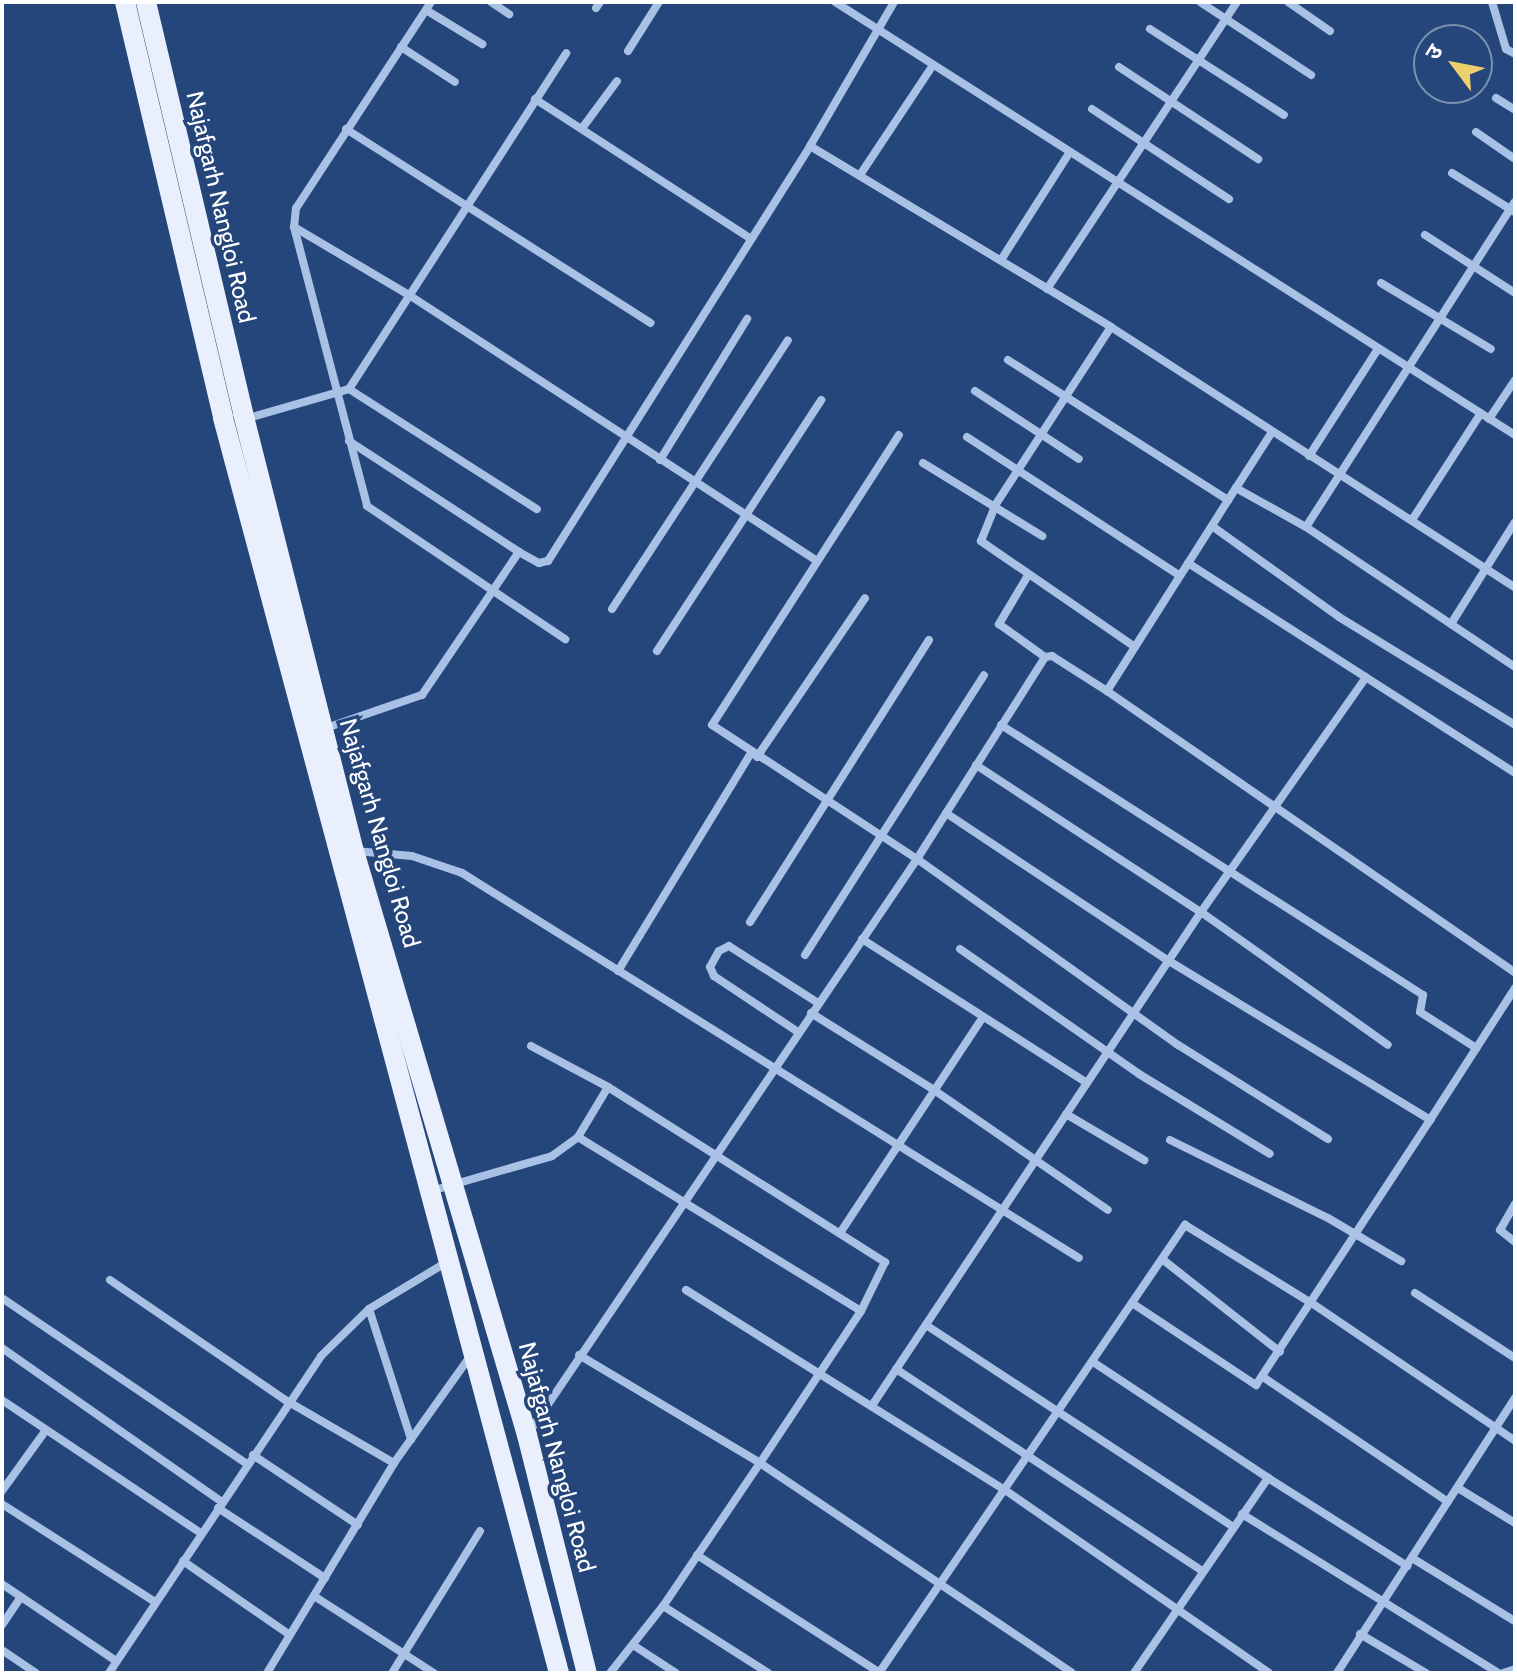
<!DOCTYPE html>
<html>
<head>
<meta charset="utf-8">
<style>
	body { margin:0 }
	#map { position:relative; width:1517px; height:1675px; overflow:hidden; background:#25467b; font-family:Cabin,"Noto Sans Devanagari",sans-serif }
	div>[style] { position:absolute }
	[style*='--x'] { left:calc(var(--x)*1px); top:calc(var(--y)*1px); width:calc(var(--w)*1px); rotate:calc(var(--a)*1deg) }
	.street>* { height:8px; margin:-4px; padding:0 4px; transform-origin:4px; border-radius:4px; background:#a9c1e5 }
	.primary>* { height:20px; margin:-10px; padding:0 10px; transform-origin:10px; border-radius:10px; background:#e9effc }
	span { translate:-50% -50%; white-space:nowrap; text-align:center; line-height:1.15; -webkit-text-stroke:7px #25467b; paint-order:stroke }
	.street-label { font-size:24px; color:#fff }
	.frame { position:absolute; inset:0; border:4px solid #fff; pointer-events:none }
	.north { position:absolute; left:1413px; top:24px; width:80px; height:80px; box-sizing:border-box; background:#25467b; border:2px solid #7c90b0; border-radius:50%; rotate:302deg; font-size:22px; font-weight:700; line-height:32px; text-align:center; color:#fff }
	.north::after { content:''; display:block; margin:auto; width:28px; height:36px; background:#eecf6d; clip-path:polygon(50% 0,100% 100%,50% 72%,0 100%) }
</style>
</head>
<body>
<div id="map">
	<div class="street">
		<i style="--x:431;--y:2;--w:246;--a:123.2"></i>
		<i style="--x:296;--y:208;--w:19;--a:96"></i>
		<i style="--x:294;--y:227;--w:288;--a:75.3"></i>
		<i style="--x:367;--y:506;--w:239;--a:33.9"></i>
		<i style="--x:491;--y:2;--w:22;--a:34"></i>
		<i style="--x:835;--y:2;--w:806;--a:32.49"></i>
		<i style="--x:1200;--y:2;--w:133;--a:33.3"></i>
		<i style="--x:1288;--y:2;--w:51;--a:34.6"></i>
		<i style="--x:1492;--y:2;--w:49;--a:73.4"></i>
		<i style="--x:1506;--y:49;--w:10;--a:29"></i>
		<i style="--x:596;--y:8;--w:7;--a:-56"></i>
		<i style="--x:426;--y:10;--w:66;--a:31.3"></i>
		<i style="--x:1150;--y:29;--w:159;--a:32.7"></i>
		<i style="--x:401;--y:47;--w:64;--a:32.9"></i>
		<i style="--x:628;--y:51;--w:58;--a:-57.7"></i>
		<i style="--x:1119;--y:67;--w:167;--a:33.5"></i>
		<i style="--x:1496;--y:98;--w:22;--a:32"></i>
		<i style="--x:535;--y:99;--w:256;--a:32.9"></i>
		<i style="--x:1092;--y:109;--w:164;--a:33.3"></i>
		<i style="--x:583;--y:127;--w:57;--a:-53.5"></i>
		<i style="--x:346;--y:129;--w:361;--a:32.5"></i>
		<i style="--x:1476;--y:132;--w:47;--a:34.7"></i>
		<i style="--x:810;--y:146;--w:351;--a:31"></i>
		<i style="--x:1452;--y:173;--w:74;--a:31.8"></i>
		<i style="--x:860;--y:175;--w:128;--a:-56.4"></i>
		<i style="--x:294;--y:227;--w:134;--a:30.6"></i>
		<i style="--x:409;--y:295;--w:487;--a:33.1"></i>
		<i style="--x:1425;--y:235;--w:107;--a:32.8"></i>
		<i style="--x:1001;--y:260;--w:125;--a:-57.5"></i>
		<i style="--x:1381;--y:283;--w:128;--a:31"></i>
		<i style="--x:1047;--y:289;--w:344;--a:-56.5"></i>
		<i style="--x:1008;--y:360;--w:261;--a:32.5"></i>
		<i style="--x:349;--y:389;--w:223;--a:32.6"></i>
		<i style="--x:975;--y:391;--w:124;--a:33.2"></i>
		<i style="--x:245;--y:419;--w:108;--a:-16.1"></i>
		<i style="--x:349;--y:389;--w:400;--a:-57.1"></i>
		<i style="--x:1489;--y:419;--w:47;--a:-56.3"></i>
		<i style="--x:967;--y:437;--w:254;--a:33.1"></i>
		<i style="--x:349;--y:441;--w:203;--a:33.1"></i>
		<i style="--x:1309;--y:456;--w:127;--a:-57.2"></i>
		<i style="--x:660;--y:460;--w:166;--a:-58.3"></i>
		<i style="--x:923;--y:463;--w:140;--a:31.5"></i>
		<i style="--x:1236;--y:488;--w:67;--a:-57.3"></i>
		<i style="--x:1412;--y:520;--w:127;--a:-57.2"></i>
		<i style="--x:1212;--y:526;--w:156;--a:35.6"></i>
		<i style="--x:1339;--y:617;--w:206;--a:31.5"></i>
		<i style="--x:1306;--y:527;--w:252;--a:33.8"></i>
		<i style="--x:1188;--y:563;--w:389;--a:32.7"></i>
		<i style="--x:1027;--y:577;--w:55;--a:120.8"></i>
		<i style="--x:999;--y:624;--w:57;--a:35.7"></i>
		<i style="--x:612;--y:609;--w:321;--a:-56.8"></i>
		<i style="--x:1451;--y:624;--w:120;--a:-57.9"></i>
		<i style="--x:1135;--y:647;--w:187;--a:-145.5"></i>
		<i style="--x:981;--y:541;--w:40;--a:-68"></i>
		<i style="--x:996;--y:504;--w:211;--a:-57"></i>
		<i style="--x:1111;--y:327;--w:480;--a:32.8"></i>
		<i style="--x:657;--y:651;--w:300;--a:-56.8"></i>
		<i style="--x:1107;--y:691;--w:495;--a:34.6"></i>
		<i style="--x:1001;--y:725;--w:501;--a:32.61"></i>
		<i style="--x:1423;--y:995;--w:17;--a:100"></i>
		<i style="--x:1420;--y:1012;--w:67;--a:32.7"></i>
		<i style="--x:323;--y:729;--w:105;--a:-19"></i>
		<i style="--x:422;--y:695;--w:173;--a:-55.9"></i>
		<i style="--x:519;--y:552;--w:23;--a:29"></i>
		<i style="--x:539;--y:563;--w:9;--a:-13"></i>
		<i style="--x:548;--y:561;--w:491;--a:-57.7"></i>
		<i style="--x:810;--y:146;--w:167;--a:-59.7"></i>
		<i style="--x:757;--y:757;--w:192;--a:-55.8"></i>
		<i style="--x:976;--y:765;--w:269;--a:33.2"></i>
		<i style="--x:1201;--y:912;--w:229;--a:35.4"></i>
		<i style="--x:946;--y:813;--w:268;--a:33.6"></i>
		<i style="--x:1169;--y:961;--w:306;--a:31.3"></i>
		<i style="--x:1430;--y:1120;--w:157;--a:-57.2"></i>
		<i style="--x:355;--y:851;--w:57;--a:5"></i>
		<i style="--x:412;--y:856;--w:53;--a:18.8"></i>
		<i style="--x:462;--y:873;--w:727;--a:31.96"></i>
		<i style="--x:750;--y:922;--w:334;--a:-57.6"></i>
		<i style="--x:862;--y:939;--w:267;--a:32.6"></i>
		<i style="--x:960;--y:949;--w:218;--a:34.9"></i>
		<i style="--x:1139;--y:1074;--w:153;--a:31.4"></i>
		<i style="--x:805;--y:955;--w:332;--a:-57.4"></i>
		<i style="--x:618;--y:971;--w:255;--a:-58.6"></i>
		<i style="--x:811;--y:1013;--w:145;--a:32"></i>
		<i style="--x:934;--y:1090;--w:211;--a:34.6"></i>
		<i style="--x:798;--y:1032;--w:101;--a:-146.3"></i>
		<i style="--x:714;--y:976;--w:10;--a:-114"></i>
		<i style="--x:710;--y:967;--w:18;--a:-61"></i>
		<i style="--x:719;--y:951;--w:11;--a:-27"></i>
		<i style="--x:729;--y:946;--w:106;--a:32.6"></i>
		<i style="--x:531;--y:1046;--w:87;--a:28"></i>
		<i style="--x:608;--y:1087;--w:328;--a:32.3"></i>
		<i style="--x:885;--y:1262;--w:55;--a:116.1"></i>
		<i style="--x:861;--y:1311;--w:182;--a:123.6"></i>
		<i style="--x:760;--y:1463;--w:173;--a:124.1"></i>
		<i style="--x:663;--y:1606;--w:85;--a:128.3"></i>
		<i style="--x:1066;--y:1114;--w:91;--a:30.5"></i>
		<i style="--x:578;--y:1137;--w:58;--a:-59"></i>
		<i style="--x:1328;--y:1139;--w:177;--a:-147.9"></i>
		<i style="--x:1178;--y:1045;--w:320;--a:-144.5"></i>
		<i style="--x:917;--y:859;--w:239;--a:-57.6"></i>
		<i style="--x:1045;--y:657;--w:7;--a:-8"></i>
		<i style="--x:1052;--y:656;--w:65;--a:32.5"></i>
		<i style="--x:1107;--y:691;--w:241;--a:-57.6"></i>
		<i style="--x:1236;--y:488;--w:80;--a:29.1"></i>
		<i style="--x:1306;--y:527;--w:386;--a:-57.3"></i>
		<i style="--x:1170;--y:1140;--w:176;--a:26.3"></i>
		<i style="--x:1328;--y:1218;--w:85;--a:30.5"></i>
		<i style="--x:431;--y:1191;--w:126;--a:-16.1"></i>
		<i style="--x:552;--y:1156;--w:32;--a:-36"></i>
		<i style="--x:578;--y:1137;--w:332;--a:31.6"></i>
		<i style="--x:1515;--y:1204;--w:30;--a:120"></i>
		<i style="--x:1500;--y:1230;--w:19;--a:39"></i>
		<i style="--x:840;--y:1233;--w:259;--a:-56.5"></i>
		<i style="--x:1162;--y:1259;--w:150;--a:38.2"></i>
		<i style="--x:110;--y:1280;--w:214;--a:34.4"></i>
		<i style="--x:287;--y:1401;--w:124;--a:30.1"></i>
		<i style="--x:686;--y:1290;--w:377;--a:32.1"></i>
		<i style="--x:1005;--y:1490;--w:321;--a:34.7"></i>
		<i style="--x:1415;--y:1293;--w:119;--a:33"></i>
		<i style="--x:2;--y:1298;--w:296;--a:34.1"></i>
		<i style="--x:1132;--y:1303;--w:149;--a:33.5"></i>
		<i style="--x:1256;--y:1385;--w:317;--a:-56.7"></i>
		<i style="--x:369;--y:1309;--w:137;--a:72.1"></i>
		<i style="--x:926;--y:1325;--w:367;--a:33.3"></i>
		<i style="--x:2;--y:1348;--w:269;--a:35"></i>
		<i style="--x:579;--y:1355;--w:211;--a:30.8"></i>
		<i style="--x:760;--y:1463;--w:376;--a:33.9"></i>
		<i style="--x:1093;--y:1362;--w:210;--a:33.5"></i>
		<i style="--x:896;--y:1369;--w:367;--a:33.4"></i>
		<i style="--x:1263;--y:1377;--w:223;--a:34"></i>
		<i style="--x:2;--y:1400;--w:239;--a:33.8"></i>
		<i style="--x:873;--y:1404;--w:591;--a:-56.31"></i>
		<i style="--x:1201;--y:912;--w:287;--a:-54.9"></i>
		<i style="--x:530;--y:1431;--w:691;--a:-55.92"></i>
		<i style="--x:917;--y:859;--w:245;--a:-146.8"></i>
		<i style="--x:712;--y:725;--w:345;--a:-57.2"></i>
		<i style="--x:253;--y:1455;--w:126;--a:33.7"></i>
		<i style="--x:1458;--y:1488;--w:67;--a:31.6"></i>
		<i style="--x:2;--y:1491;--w:75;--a:-54.2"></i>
		<i style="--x:2;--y:1504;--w:182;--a:32.6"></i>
		<i style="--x:218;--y:1508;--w:128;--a:33.2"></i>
		<i style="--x:1242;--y:1514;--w:301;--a:31.8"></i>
		<i style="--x:697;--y:1555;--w:218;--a:32.8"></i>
		<i style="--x:1412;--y:1558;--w:121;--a:31.5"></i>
		<i style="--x:183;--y:1561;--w:130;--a:34.7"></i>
		<i style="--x:2;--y:1584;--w:138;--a:34"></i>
		<i style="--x:314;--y:1596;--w:143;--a:32.7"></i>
		<i style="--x:663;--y:1606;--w:125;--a:32.5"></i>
		<i style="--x:2;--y:1625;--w:34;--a:-56"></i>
		<i style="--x:1360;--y:1634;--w:77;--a:30.6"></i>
		<i style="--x:633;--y:1645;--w:51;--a:33.1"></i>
		<i style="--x:2;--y:1650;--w:41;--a:34.1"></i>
		<i style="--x:109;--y:1673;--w:381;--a:-56.2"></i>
		<i style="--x:321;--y:1356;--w:67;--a:-44.4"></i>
		<i style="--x:369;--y:1309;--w:91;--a:-31.1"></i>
		<i style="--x:267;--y:1673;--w:245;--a:-58.8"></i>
		<i style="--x:394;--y:1463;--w:133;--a:-54.5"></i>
		<i style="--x:392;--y:1673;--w:167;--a:-58.2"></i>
		<i style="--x:879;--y:1673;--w:543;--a:-55.67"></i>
		<i style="--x:1185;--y:1225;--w:150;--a:31.7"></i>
		<i style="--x:1313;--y:1304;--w:244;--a:34.1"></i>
		<i style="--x:1134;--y:1673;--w:237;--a:-55.5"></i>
		<i style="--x:1268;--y:1478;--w:165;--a:32.3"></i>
		<i style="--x:1337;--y:1673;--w:328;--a:-57.1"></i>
		<i style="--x:1503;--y:1673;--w:13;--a:-18"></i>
	</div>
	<div class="primary">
		<i style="--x:125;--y:2;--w:427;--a:76.7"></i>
		<i style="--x:223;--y:418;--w:1299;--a:75.01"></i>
		<i style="--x:146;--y:2;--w:422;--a:76.7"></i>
		<i style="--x:243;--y:413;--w:452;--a:75.8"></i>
		<i style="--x:354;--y:851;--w:609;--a:73.5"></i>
		<i style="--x:527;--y:1435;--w:245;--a:75.9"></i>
	</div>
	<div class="street-label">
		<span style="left:221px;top:207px;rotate:77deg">Najafgarh Nangloi Road</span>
		<span style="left:380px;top:833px;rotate:74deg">Najafgarh Nangloi Road</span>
		<span style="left:557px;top:1457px;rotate:75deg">Najafgarh Nangloi Road</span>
	</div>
	<div class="frame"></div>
	<div class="north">उ</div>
</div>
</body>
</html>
